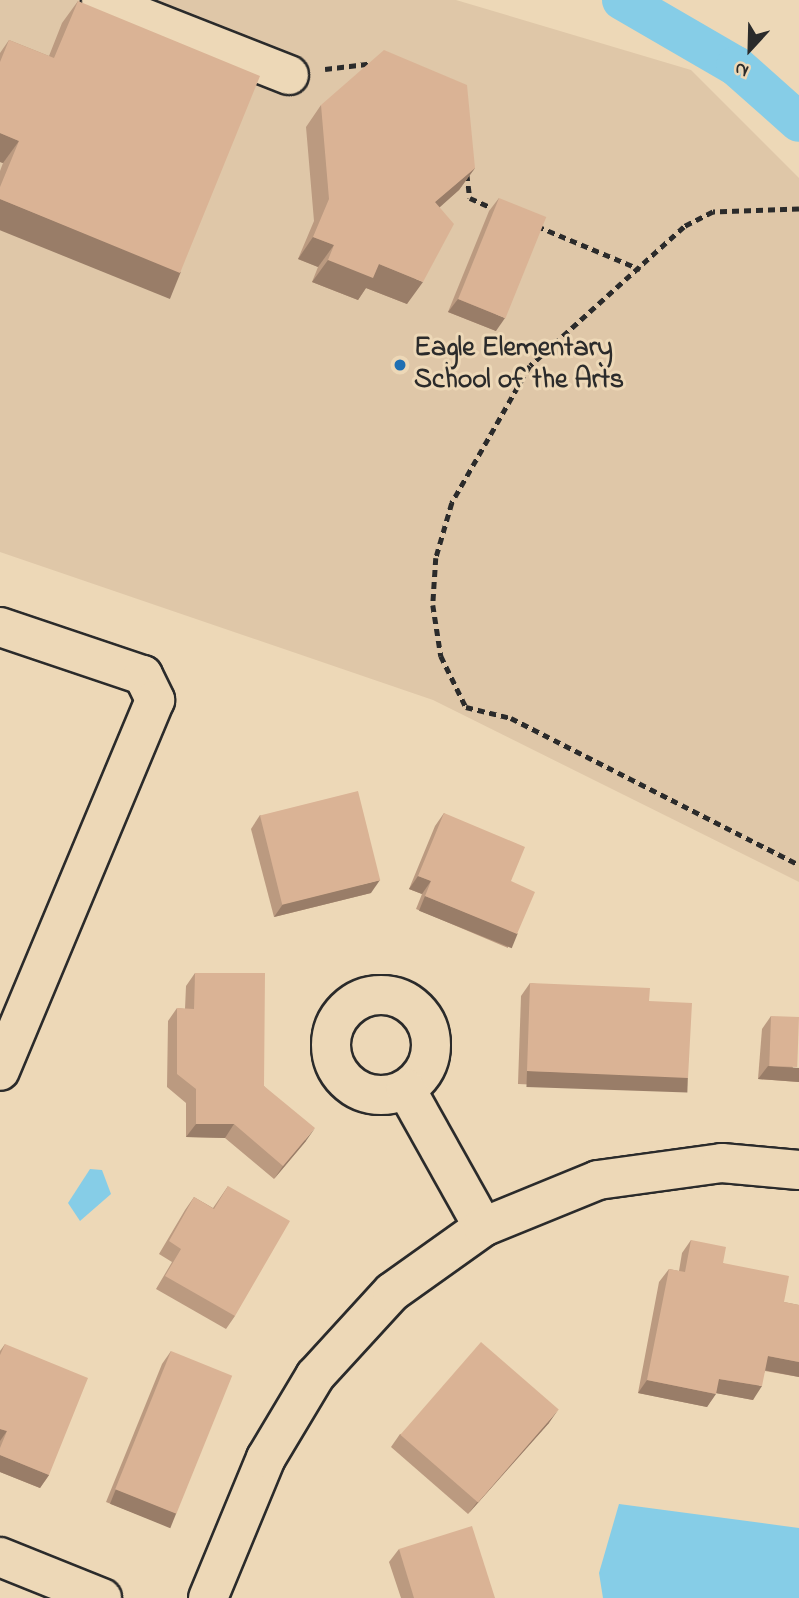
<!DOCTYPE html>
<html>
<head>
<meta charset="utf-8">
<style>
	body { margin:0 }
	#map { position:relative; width:799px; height:1598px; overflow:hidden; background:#edd8b7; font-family:"Indie Flower",sans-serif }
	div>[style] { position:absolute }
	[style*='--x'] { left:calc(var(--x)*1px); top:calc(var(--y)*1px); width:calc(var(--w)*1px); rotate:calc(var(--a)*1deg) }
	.built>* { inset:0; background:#dfc7a8 }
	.water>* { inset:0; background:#86cde7 }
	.canal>* { height:40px; margin:-20px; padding:0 20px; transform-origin:20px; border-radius:20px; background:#86cde7 }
	.path>* { height:4.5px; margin-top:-2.25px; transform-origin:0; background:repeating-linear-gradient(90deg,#2b2b2b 0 7px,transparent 0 12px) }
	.roads { filter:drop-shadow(2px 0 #2b2b2b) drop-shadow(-2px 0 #2b2b2b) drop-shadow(0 2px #2b2b2b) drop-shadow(0 -2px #2b2b2b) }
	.minor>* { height:38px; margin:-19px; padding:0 19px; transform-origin:19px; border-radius:19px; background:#edd8b7 }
	.minor>.ring { margin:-19px; padding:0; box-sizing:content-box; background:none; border:38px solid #edd8b7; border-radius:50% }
	.wall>* { inset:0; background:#bb9a80 }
	.shaded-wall>* { inset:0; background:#997d68; transform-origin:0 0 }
	.building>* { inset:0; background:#dab395; transform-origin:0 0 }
	.dots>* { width:19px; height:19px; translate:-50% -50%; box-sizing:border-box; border:4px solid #edd8b7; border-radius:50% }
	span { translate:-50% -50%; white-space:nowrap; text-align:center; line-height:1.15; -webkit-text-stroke:6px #edd8b7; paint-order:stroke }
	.poi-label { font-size:28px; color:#2b2b2b; font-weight:700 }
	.left { translate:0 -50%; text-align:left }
	.north { position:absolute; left:715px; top:14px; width:70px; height:70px; -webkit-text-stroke:5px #edd8b7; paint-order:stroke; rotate:202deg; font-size:19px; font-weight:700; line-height:28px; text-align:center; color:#2b2b2b }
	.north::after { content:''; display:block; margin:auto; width:24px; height:32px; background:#2b2b2b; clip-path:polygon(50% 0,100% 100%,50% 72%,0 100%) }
</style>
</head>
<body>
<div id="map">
	<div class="built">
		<i style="clip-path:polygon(0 0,456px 0,691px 70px,799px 178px,799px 882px,433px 700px,0 552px)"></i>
	</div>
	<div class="water">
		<i style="clip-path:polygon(90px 1169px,102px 1170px,111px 1194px,80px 1221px,68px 1203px)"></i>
		<i style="clip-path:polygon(619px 1504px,799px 1528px,799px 1598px,603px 1598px,599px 1573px)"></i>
	</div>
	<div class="canal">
		<i style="--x:622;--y:0;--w:132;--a:30.1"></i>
		<i style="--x:736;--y:66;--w:84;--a:41.6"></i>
	</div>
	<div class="path">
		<i style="--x:325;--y:69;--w:50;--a:-6.8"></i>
		<i style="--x:467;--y:174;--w:24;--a:83"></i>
		<i style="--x:470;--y:198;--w:30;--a:24"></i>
		<i style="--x:799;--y:209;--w:86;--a:178"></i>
		<i style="--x:713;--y:212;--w:33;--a:153"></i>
		<i style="--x:684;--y:227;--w:207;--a:137.9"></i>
		<i style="--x:530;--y:366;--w:158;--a:119.7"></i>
		<i style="--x:452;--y:503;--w:57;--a:106.2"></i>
		<i style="--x:436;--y:558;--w:47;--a:93.7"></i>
		<i style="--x:433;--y:605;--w:52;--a:81.1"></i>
		<i style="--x:441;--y:656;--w:57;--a:63.9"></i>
		<i style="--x:466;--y:707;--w:46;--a:13.7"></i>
		<i style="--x:511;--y:718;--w:323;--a:27"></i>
		<i style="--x:537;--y:226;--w:112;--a:22.7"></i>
	</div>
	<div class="roads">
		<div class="minor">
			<i style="--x:101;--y:1;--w:202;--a:21.5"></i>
			<i style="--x:0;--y:627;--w:151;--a:18.6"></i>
			<i style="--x:143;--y:675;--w:28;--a:64"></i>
			<i style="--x:155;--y:700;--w:402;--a:112.7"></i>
			<i class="ring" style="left:331px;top:995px;width:62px;height:62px"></i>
			<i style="--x:406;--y:1089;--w:158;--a:60.8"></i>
			<i style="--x:0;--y:1557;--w:110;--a:21.9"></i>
			<i style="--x:208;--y:1598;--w:152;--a:-67.5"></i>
			<i style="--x:266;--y:1458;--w:96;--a:-59.1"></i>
			<i style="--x:315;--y:1376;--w:114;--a:-47.5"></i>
			<i style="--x:392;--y:1292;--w:112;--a:-35.5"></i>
			<i style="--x:483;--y:1227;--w:124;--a:-22.2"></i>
			<i style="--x:598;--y:1180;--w:125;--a:-7.8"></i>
			<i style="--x:722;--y:1163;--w:77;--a:5.2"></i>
		</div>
	</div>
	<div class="wall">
		<i style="clip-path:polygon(78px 1px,180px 273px,164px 295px,0 228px,0 171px,3px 163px,0 162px,0 53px,9px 40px,49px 56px,62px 23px)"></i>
		<i style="clip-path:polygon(321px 105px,475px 168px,459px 190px,439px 207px,407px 304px,366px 288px,358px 300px,312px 282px,318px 267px,298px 259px,314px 221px,306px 127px)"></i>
		<i style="clip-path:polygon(499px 198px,496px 331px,448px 312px,489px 211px)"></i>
		<i style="clip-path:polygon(444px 813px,511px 881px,508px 948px,416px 909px,422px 894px,409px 889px,435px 826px)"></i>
		<i style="clip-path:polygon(260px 815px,371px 893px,274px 917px,251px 829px)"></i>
		<i style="clip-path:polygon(195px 973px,264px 1086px,306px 1141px,274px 1179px,225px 1138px,186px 1137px,186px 1103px,167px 1087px,168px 1021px,177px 1008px,185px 1009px,186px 986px)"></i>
		<i style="clip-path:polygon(530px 983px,649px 1001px,679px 1091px,518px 1084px,521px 996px)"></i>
		<i style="clip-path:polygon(771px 1016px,799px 1082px,758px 1079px,762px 1029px)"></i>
		<i style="clip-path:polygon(228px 1186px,235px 1316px,226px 1329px,156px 1289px,172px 1262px,159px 1254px,185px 1210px,194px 1197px,213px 1208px)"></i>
		<i style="clip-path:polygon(691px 1240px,723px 1263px,784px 1302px,799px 1305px,799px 1377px,765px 1371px,753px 1400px,716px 1393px,707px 1407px,638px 1393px,659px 1282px,669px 1269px,679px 1271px,682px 1253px)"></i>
		<i style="clip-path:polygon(5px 1344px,49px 1475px,40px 1488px,0 1472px,0 1351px)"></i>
		<i style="clip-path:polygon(171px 1351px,176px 1513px,167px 1526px,106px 1502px,162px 1364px)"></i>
		<i style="clip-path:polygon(549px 1423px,468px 1514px,391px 1447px,400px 1434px)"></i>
		<i style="clip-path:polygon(399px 1549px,495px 1598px,401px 1598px,389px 1562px)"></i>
	</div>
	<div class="shaded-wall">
		<i style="clip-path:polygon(0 133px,19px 141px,3px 163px,0 162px)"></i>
		<i style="clip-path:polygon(475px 168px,459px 190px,420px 225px,435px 202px)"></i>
		<i style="left:0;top:199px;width:195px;height:29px;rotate:22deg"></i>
		<i style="clip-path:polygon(313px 237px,334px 245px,318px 267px,298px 259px)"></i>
		<i style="clip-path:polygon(328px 260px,379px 264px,423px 282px,407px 304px,366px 288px,358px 300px,312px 282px)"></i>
		<i style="clip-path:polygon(458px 299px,505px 318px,496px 331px,448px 312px)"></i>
		<i style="clip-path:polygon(418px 876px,431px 881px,422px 894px,409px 889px)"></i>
		<i style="clip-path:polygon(380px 880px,371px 893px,274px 917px,283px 904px)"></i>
		<i style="left:425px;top:896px;width:100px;height:16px;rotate:22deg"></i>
		<i style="clip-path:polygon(768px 1066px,799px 1068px,799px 1082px,758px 1079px)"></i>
		<i style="left:527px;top:1071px;width:161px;height:16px;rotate:2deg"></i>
		<i style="clip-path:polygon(196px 1124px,234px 1124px,225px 1138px,186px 1137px)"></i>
		<i style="clip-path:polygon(315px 1128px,306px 1141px,274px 1179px,283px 1166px)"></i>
		<i style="clip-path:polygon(768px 1356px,799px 1362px,799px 1377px,758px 1369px)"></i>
		<i style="clip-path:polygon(719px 1379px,762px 1386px,753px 1400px,710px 1392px)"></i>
		<i style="clip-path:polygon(647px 1380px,716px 1394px,707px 1407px,638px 1393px)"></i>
		<i style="clip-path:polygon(558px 1410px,549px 1423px,468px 1514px,478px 1501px)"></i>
		<i style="clip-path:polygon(0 1429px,7px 1431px,0 1441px)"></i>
		<i style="clip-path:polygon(0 1455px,49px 1475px,40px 1488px,0 1472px)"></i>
		<i style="left:116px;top:1489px;width:65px;height:16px;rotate:22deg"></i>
	</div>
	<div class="building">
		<i style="clip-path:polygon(78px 1px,260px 76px,180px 273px,0 199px,0 187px,19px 141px,0 133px,0 62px,9px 40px,54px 58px)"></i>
		<i style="clip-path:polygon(384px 50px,467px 85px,475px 168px,435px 202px,454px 224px,423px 282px,379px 264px,373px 278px,328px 260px,334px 245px,313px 237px,329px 199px,321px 105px)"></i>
		<i style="left:499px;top:198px;width:51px;height:109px;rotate:22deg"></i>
		<i style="left:358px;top:791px;width:92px;height:101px;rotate:76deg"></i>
		<i style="clip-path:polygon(444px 813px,525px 847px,511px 881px,535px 892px,517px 934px,425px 896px,431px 881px,418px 876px)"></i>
		<i style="clip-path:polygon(195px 973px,265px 973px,264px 1086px,315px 1128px,283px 1166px,234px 1124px,196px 1124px,196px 1089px,177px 1074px,177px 1008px,194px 1009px)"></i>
		<i style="clip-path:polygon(530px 983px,650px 988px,649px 1001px,692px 1003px,688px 1078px,527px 1071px)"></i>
		<i style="left:771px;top:1016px;width:28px;height:50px;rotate:2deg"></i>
		<i style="clip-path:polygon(228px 1186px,290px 1221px,235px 1316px,165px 1276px,181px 1249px,169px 1241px,194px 1197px,214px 1209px)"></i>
		<i style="clip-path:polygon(691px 1240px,726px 1247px,723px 1263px,789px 1276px,784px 1302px,799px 1305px,799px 1362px,768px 1356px,762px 1386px,719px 1379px,716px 1394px,647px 1380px,669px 1269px,685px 1272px)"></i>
		<i style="left:481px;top:1342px;width:103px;height:123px;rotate:41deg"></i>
		<i style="clip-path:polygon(5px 1344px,88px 1378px,49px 1475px,0 1455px,0 1448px,7px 1431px,0 1429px,0 1355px)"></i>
		<i style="left:171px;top:1351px;width:66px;height:149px;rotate:22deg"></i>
		<i style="clip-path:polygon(472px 1526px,495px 1598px,414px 1598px,399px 1549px)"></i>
	</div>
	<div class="dots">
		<i style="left:400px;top:365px;background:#1f6fb2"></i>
	</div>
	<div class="poi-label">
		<span class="left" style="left:414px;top:365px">Eagle Elementary<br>School of the Arts</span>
	</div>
	<div class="north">N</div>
</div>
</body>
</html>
